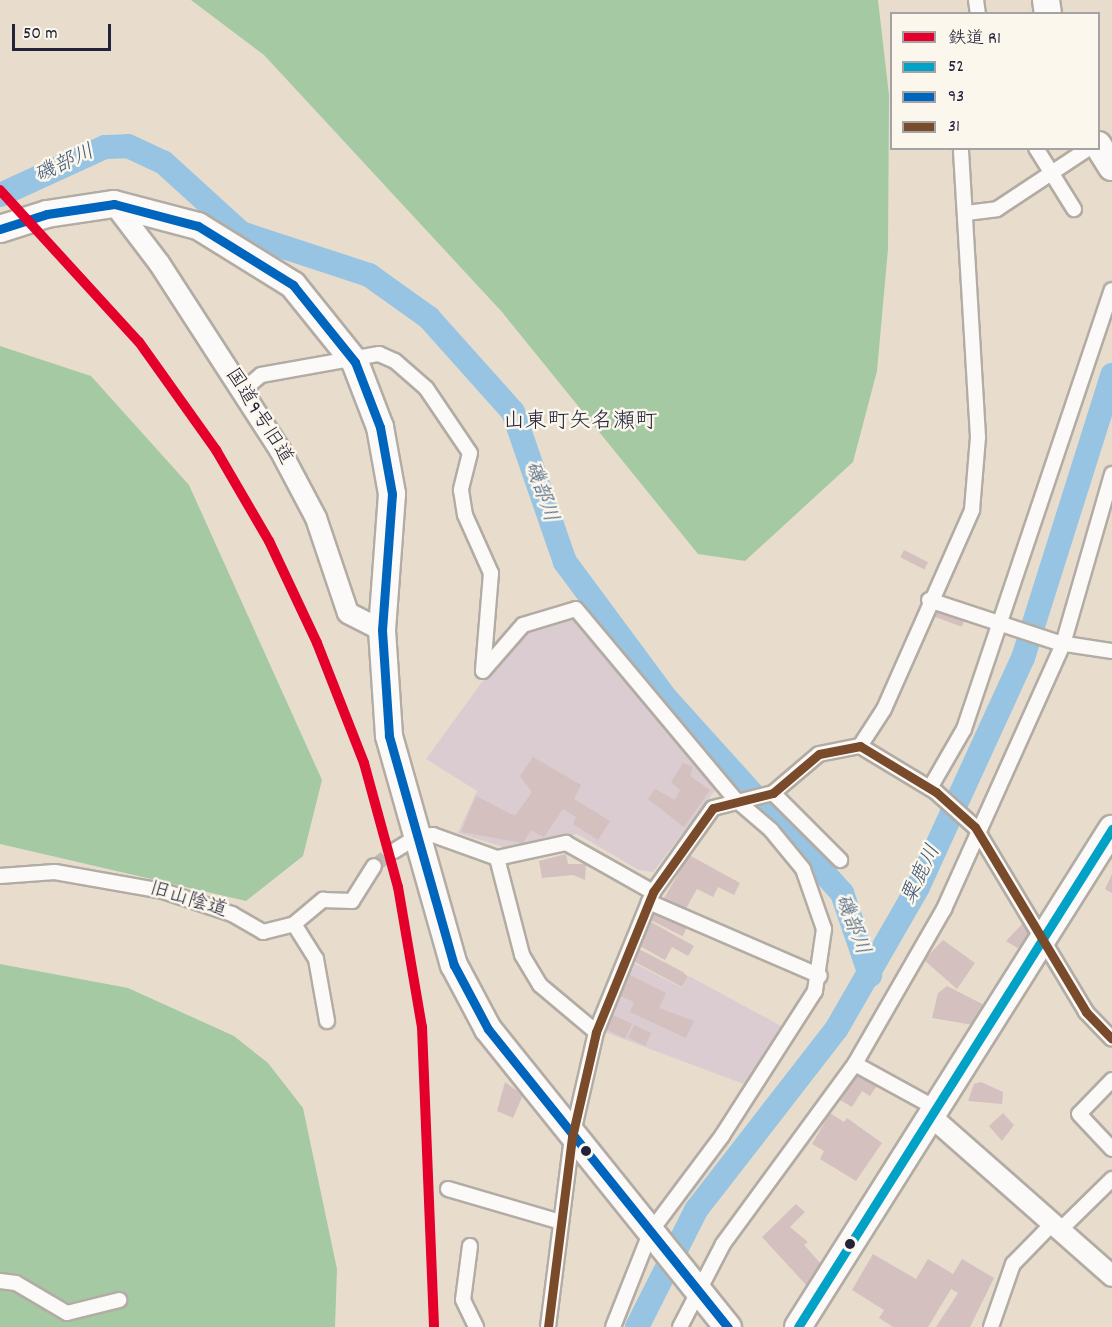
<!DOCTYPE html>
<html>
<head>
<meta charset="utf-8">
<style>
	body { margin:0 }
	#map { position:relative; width:1112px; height:1327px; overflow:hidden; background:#e8ddcd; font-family:Dekko,"Klee One",sans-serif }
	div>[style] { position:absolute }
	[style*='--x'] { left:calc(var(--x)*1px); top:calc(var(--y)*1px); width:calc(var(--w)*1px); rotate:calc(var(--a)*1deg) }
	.industrial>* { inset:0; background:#daccd0 }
	.forest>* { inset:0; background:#a5c9a3 }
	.river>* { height:24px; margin:-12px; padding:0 12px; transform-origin:12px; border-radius:12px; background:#97c4e2 }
	.building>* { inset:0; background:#d3c0bf; transform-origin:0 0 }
	.street-tunnel>* { height:14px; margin-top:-7px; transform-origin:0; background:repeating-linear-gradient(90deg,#c0b8b0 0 14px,transparent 0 21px) }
	.roads { filter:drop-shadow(2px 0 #b2aca4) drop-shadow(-2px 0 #b2aca4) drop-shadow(0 2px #b2aca4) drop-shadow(0 -2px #b2aca4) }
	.street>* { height:14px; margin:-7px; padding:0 7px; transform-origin:7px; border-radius:7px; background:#fcfaf8 }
	.secondary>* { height:20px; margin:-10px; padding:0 10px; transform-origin:10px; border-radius:10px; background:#fcfaf8 }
	.highway>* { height:26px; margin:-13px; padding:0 13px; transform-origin:13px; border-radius:13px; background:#fcfaf8 }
	.bus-1>* { height:9px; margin:-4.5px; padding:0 4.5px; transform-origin:4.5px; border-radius:4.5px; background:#02a2c7 }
	.bus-2>* { height:9px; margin:-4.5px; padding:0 4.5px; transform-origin:4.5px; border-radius:4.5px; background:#0065bd }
	.bus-3>* { height:9px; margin:-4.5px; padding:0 4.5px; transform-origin:4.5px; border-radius:4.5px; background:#7a4b2a }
	.rail-1>* { height:10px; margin:-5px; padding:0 5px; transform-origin:5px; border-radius:5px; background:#e4002b }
	.dots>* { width:16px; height:16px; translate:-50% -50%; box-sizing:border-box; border:3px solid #fbf7ec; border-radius:50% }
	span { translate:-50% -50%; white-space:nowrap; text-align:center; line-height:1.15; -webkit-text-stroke:5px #fbf7ec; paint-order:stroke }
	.street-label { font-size:20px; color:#22223b }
	.water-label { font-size:21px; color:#3f5779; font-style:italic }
	.quarter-label { font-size:22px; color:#22223b }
	.legend { position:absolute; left:890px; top:12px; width:210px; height:138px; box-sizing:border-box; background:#fbf7ec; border:2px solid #a4a2a5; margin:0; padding:8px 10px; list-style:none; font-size:18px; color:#22223b }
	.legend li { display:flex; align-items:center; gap:12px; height:30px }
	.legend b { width:30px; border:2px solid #a4a2a5 }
	.scale { position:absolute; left:12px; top:24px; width:99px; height:27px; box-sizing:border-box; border:3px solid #22223b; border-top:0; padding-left:8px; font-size:18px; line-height:21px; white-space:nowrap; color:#22223b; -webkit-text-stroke:4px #fbf7ec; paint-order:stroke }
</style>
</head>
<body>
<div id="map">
	<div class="industrial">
		<i style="clip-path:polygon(574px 618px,716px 789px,653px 872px,639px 870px,577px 834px,510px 849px,458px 833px,477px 791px,426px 759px,482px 682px,529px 631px)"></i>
		<i style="clip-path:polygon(628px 960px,682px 988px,689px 976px,785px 1028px,749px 1086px,602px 1031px)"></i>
	</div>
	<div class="forest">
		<i style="clip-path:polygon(191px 0,878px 0,889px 95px,888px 249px,877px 371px,853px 462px,745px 561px,698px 554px,502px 312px,264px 55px)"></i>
		<i style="clip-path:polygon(0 346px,91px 376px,189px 485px,322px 780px,303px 856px,246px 901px,0 844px)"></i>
		<i style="clip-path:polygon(0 964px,128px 988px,234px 1036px,268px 1063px,303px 1108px,337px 1269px,335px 1327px,0 1327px)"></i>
	</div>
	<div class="river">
		<i style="--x:0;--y:195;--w:115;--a:-24.6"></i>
		<i style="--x:105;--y:147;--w:23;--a:-2"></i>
		<i style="--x:128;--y:146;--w:38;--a:25"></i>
		<i style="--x:163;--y:162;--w:105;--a:42.3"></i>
		<i style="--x:241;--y:233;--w:135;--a:18.2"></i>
		<i style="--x:369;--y:275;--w:74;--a:35.6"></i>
		<i style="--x:429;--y:318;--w:126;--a:48.2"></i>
		<i style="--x:513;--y:412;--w:159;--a:70.9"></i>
		<i style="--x:565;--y:562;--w:167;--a:53.5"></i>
		<i style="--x:664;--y:696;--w:266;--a:47.9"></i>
		<i style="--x:842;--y:893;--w:87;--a:71.1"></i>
		<i style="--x:637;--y:1327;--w:131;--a:-63.2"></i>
		<i style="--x:696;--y:1210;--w:230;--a:-52.2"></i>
		<i style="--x:837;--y:1028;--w:163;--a:-60.1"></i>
		<i style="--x:918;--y:887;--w:252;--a:-65.4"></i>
		<i style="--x:1023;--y:658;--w:297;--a:-72.5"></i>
	</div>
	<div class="building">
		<i style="left:904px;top:550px;width:27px;height:8px;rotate:27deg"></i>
		<i style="left:936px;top:610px;width:30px;height:7px;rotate:20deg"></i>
		<i style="clip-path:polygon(533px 757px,581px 785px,574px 799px,610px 821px,598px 840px,573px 824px,576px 817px,563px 809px,544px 837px,531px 830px,523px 843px,461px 832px,476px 796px,515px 816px,532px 792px,520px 776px)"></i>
		<i style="clip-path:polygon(683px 763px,693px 767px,690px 776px,710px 790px,684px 827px,648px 799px,655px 789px,675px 800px,680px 790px,671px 782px)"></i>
		<i style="clip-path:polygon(566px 854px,568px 864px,586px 864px,585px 880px,573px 875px,542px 878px,539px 861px)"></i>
		<i style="clip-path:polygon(689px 855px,740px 883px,734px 895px,718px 887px,713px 897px,697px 889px,684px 912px,663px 900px)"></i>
		<i style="clip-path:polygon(1112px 874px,1112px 893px,1105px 889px)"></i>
		<i style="left:656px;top:907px;width:37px;height:14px;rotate:27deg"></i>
		<i style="clip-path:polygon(651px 922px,694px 946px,688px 956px,672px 947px,665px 960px,638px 945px)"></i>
		<i style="clip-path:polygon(1024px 922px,1033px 934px,1021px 950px,1006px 941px)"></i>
		<i style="clip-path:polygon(943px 940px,975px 963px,957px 989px,924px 960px)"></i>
		<i style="clip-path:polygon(639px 949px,683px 972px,688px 977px,682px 987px,633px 961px)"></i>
		<i style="clip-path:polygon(628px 974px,666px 993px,659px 1008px,694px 1021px,686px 1038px,630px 1012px,634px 1002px,618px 995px)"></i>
		<i style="clip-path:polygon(947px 986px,988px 1007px,979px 1026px,932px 1018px,938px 993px)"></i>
		<i style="left:613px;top:1015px;width:21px;height:16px;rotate:25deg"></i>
		<i style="left:634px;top:1025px;width:19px;height:14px;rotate:25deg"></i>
		<i style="clip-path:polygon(857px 1072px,878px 1084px,870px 1096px,862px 1091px,852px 1107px,840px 1100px)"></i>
		<i style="clip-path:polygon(505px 1082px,523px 1095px,513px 1118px,497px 1111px)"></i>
		<i style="clip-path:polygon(981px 1082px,1003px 1092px,1002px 1104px,968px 1101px,974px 1084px)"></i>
		<i style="clip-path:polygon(830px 1113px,844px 1122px,847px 1118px,882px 1143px,856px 1181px,820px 1159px,824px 1151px,812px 1144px)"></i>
		<i style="clip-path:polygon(1003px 1113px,1014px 1125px,1002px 1141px,989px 1126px)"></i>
		<i style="clip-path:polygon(796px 1204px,805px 1212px,790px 1227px,808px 1242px,804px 1245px,822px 1265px,807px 1286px,762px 1237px)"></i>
		<i style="clip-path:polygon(873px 1254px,916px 1279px,928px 1259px,953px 1274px,962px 1259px,994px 1278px,970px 1327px,936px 1327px,958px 1293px,951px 1289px,928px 1327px,893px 1327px,879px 1318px,884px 1310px,852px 1290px)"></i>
	</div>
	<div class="street-tunnel">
		<i style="--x:374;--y:866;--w:25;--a:-37"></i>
	</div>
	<div class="roads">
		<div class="street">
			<i style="--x:976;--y:0;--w:14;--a:82"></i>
			<i style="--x:1036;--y:148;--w:72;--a:58.1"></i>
			<i style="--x:966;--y:213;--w:31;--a:-7"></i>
			<i style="--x:997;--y:209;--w:110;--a:-33.5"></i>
			<i style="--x:242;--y:391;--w:25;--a:-40"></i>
			<i style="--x:261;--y:375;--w:120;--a:-10.1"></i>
			<i style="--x:379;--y:354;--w:17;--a:24"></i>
			<i style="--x:395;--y:361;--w:41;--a:41.1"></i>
			<i style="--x:426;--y:388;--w:78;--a:55.9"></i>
			<i style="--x:470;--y:453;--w:38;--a:104"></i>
			<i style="--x:461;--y:490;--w:25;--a:81"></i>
			<i style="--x:465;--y:515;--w:64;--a:65.9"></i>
			<i style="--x:491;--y:573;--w:98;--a:94.7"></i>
			<i style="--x:483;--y:671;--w:61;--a:-49"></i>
			<i style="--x:523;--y:625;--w:55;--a:-16.8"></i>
			<i style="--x:576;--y:609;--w:248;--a:50.1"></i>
			<i style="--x:735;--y:799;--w:48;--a:40.7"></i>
			<i style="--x:771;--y:830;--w:50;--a:50.6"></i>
			<i style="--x:803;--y:869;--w:64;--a:70.7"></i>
			<i style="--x:824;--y:929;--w:63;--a:98.3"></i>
			<i style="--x:815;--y:991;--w:172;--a:122.7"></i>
			<i style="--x:722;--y:1136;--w:119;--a:126.8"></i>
			<i style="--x:651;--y:1231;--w:103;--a:111.6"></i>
			<i style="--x:929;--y:600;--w:137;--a:18.3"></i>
			<i style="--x:1059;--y:643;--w:54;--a:8.6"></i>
			<i style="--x:860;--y:746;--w:44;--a:-57"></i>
			<i style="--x:884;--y:709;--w:218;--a:-66.1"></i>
			<i style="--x:972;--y:510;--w:73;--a:-85.3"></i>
			<i style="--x:978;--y:437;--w:289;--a:-93.4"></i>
			<i style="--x:930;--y:788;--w:68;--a:-60"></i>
			<i style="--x:964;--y:729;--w:463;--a:-71.4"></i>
			<i style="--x:773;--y:793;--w:95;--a:45"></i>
			<i style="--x:394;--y:851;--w:26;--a:-32"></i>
			<i style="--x:416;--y:837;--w:17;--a:-7"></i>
			<i style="--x:433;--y:835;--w:68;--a:19.8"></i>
			<i style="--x:497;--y:858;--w:71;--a:-12.3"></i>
			<i style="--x:566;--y:843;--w:100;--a:29.4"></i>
			<i style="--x:497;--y:858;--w:100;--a:75.5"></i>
			<i style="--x:522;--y:955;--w:35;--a:59"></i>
			<i style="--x:540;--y:985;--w:73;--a:40"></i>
			<i style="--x:0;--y:876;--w:55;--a:-4.2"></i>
			<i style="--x:55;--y:872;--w:110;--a:10"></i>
			<i style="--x:163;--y:891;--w:73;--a:18.4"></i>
			<i style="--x:232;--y:914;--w:36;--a:30"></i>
			<i style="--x:263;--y:932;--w:32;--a:-14"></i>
			<i style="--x:294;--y:924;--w:38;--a:-40"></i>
			<i style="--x:323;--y:900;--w:29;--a:2"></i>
			<i style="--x:352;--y:901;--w:41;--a:-57.8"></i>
			<i style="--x:649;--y:902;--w:186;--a:23.4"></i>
			<i style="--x:294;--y:924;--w:41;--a:57.8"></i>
			<i style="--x:316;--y:959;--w:63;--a:79.9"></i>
			<i style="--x:855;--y:1064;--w:96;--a:28.7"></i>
			<i style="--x:1112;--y:1080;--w:47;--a:134.1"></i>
			<i style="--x:1079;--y:1114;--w:48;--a:46.7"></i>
			<i style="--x:448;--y:1189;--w:118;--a:16.3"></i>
			<i style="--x:1060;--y:1230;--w:73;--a:-44.4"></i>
			<i style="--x:470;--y:1246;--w:54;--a:97.4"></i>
			<i style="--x:463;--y:1300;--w:30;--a:64"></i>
			<i style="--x:0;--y:1281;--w:16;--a:7"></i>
			<i style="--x:16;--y:1283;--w:59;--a:30.5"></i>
			<i style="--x:67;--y:1313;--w:54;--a:-14"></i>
			<i style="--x:548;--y:1327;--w:192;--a:-82.8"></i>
			<i style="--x:572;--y:1137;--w:108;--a:-77.1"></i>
			<i style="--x:596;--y:1032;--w:151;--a:-67.8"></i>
			<i style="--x:653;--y:892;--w:103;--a:-54.5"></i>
			<i style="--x:713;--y:808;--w:62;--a:-14"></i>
			<i style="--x:773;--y:793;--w:60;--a:-40.3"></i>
			<i style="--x:819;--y:754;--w:42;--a:-11"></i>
			<i style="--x:860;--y:746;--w:89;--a:31.2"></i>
			<i style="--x:936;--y:792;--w:52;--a:41.9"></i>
			<i style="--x:975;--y:827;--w:216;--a:59"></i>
			<i style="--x:1086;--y:1012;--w:37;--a:46"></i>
			<i style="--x:680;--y:1327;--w:93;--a:-62.6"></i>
			<i style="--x:723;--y:1244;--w:225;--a:-53.8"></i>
			<i style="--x:856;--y:1062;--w:177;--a:-60.1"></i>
			<i style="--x:944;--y:909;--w:290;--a:-65.8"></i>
			<i style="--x:1063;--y:644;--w:177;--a:-73.9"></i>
			<i style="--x:991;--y:1327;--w:67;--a:-70.8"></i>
			<i style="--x:1013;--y:1264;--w:56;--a:-45.7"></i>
		</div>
		<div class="secondary">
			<i style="--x:114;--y:204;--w:74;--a:52.7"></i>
			<i style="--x:159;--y:263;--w:223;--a:57.1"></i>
			<i style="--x:280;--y:450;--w:77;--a:62.1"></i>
			<i style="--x:316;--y:518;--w:100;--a:71.4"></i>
			<i style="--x:348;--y:613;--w:38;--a:27"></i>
			<i style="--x:934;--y:1119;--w:237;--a:41.4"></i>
		</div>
		<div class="highway">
			<i style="--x:1046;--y:0;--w:14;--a:82"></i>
			<i style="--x:1098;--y:145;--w:26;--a:58"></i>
			<i style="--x:0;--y:229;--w:49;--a:-17.7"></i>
			<i style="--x:47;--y:214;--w:68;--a:-8.5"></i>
			<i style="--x:114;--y:204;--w:87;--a:14.7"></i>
			<i style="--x:198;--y:226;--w:112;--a:31.8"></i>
			<i style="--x:293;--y:285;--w:99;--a:51.2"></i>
			<i style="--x:355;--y:362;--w:70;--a:69"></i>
			<i style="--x:380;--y:427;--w:68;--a:79.8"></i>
			<i style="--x:392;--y:494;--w:136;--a:94.2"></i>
			<i style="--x:382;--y:630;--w:106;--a:86.2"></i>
			<i style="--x:389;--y:736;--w:238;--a:74.2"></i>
			<i style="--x:454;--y:965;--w:72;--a:62"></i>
			<i style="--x:488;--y:1029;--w:383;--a:51.2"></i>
			<i style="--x:798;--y:1327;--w:589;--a:-57.77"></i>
		</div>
	</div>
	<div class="bus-1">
		<i style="--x:798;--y:1327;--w:589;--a:-57.77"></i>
	</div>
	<div class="bus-2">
		<i style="--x:0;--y:229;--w:49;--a:-17.7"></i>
		<i style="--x:47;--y:214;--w:68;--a:-8.5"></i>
		<i style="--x:114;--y:204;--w:87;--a:14.7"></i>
		<i style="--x:198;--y:226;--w:112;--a:31.8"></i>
		<i style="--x:293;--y:285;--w:99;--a:51.2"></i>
		<i style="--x:355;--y:362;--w:70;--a:69"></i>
		<i style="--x:380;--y:427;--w:68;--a:79.8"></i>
		<i style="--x:392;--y:494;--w:136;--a:94.2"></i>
		<i style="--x:382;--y:630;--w:106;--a:86.2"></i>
		<i style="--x:389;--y:736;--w:238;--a:74.2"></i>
		<i style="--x:454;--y:965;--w:72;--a:62"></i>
		<i style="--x:488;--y:1029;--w:383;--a:51.2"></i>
	</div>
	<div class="bus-3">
		<i style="--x:548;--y:1327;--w:192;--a:-82.8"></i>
		<i style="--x:572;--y:1137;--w:108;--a:-77.1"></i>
		<i style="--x:596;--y:1032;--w:151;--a:-67.8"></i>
		<i style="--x:653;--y:892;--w:103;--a:-54.5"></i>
		<i style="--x:713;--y:808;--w:62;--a:-14"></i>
		<i style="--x:773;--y:793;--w:60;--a:-40.3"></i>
		<i style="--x:819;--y:754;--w:42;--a:-11"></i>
		<i style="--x:860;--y:746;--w:89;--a:31.2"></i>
		<i style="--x:936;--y:792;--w:52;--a:41.9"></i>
		<i style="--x:975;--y:827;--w:216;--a:59"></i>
		<i style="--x:1086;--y:1012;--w:37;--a:46"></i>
	</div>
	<div class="rail-1">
		<i style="--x:0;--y:190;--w:206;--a:47.6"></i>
		<i style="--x:139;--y:342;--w:133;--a:54.5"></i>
		<i style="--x:216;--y:450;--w:105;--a:59.8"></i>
		<i style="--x:269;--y:541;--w:113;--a:64.8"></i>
		<i style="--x:317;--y:643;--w:129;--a:68.6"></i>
		<i style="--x:364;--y:763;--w:129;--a:74.7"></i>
		<i style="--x:398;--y:887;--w:142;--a:80.3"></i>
		<i style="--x:422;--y:1027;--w:300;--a:87.7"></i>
	</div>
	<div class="dots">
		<i style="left:586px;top:1151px;background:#22223b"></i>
		<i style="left:850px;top:1244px;background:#22223b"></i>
	</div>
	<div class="street-label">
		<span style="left:258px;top:417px;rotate:58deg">国道9号旧道</span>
		<span style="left:188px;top:901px;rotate:17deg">旧山陰道</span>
	</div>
	<div class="water-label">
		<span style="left:65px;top:165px;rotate:-25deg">磯部川</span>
		<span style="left:540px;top:492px;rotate:71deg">磯部川</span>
		<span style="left:922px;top:875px;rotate:-64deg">粟鹿川</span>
		<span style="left:851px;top:925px;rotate:69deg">磯部川</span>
	</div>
	<div class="quarter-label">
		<span style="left:580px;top:423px">山東町矢名瀬町</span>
	</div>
	<ul class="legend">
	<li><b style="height:8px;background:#e4002b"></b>鉄道 R1</li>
	<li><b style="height:8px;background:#02a2c7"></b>52</li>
	<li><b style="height:8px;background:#0065bd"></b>93</li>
	<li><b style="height:8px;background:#7a4b2a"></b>31</li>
	</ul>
	<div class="scale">50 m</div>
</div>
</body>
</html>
